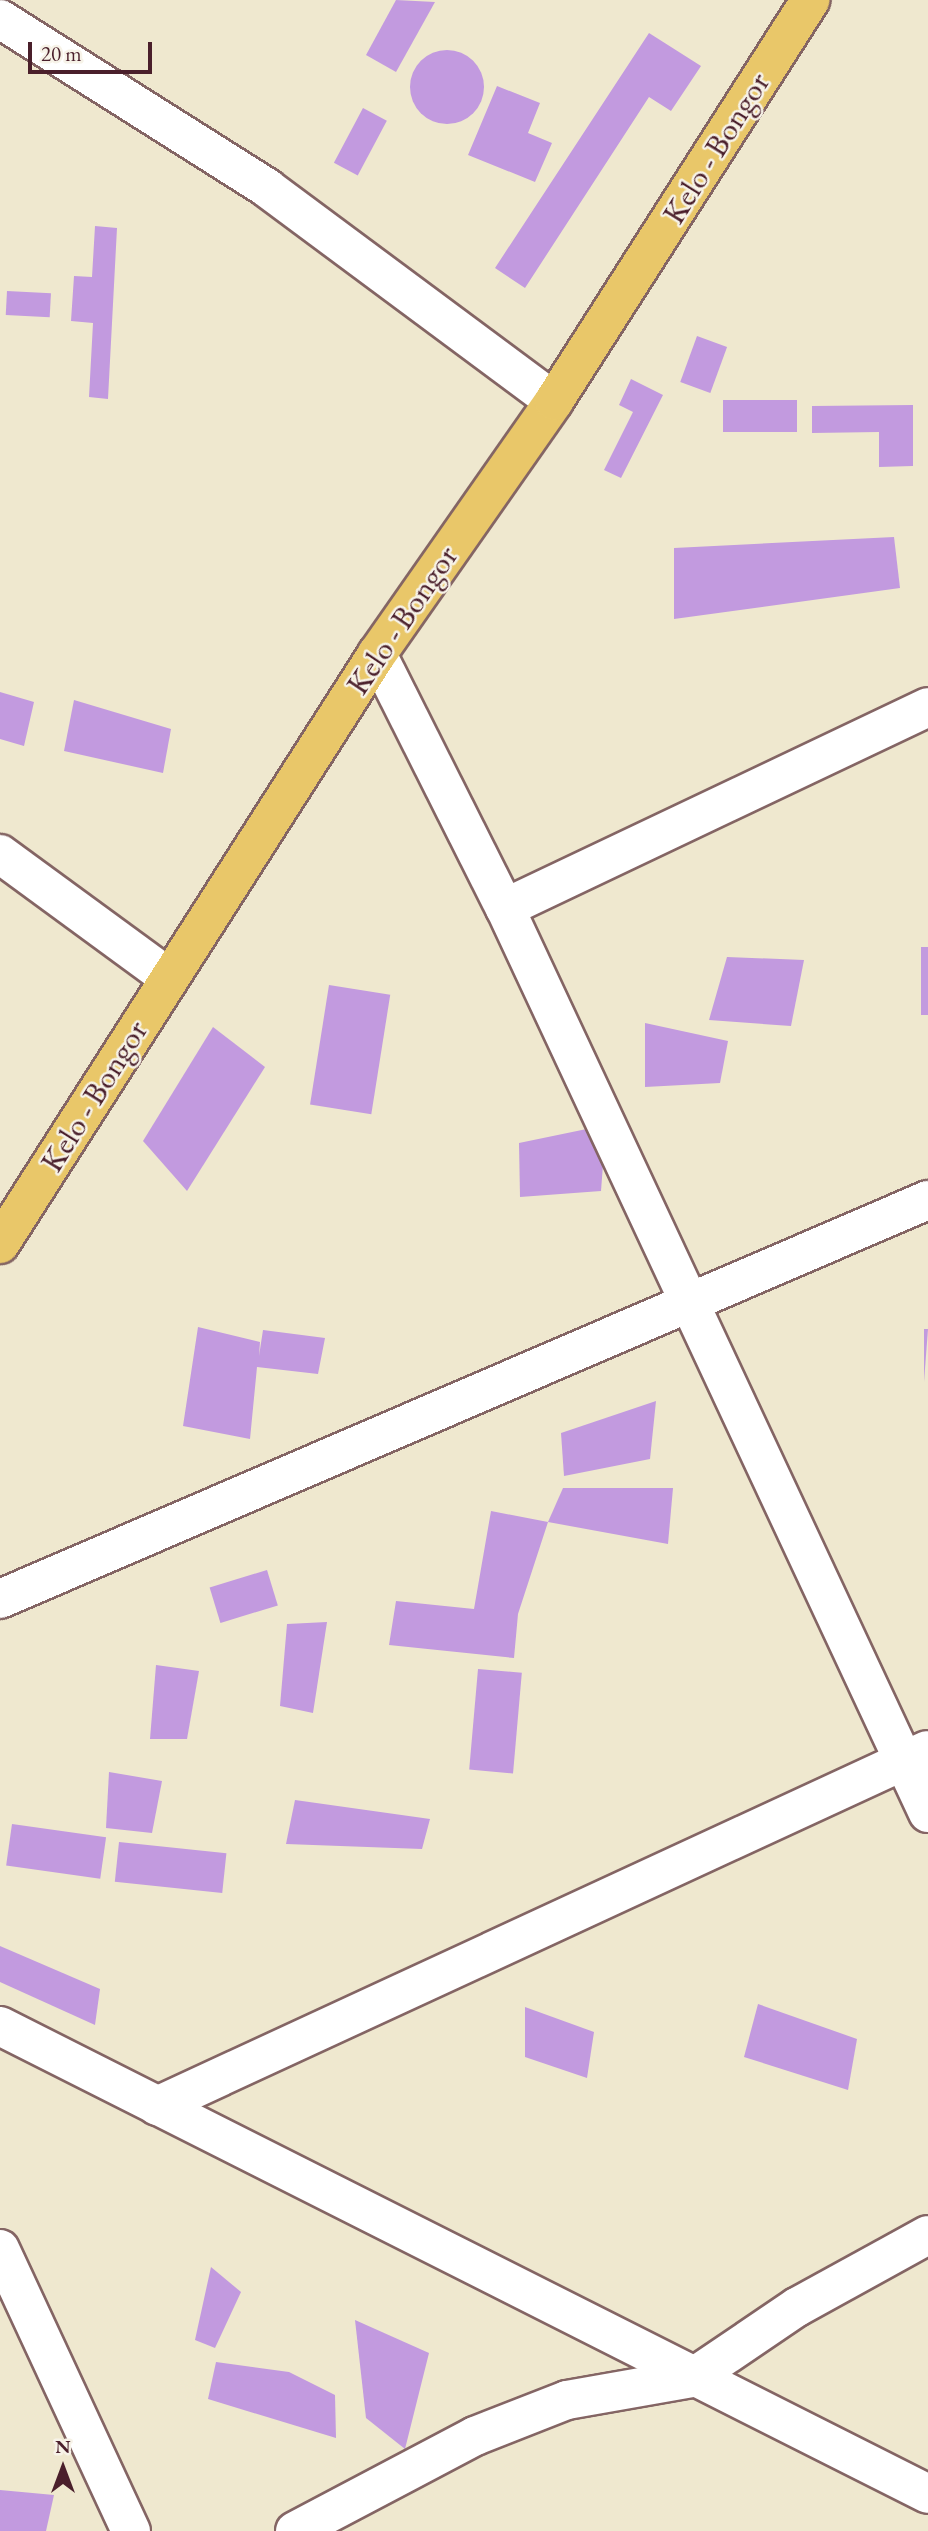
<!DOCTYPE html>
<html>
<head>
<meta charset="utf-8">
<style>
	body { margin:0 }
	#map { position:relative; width:928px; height:2531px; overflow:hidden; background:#efe8cf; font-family:"EB Garamond",serif }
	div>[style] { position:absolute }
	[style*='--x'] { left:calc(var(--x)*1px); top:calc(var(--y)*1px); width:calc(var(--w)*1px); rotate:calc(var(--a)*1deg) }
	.building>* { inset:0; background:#c29adf; transform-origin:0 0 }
	.round { border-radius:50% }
	.roads { filter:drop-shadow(2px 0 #846564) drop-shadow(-2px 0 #846564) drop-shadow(0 2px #846564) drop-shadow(0 -2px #846564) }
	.minor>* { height:38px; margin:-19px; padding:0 19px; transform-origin:19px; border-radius:19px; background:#fff }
	.trunk>* { height:38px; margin:-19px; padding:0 19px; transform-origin:19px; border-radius:19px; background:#e9c769 }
	span { translate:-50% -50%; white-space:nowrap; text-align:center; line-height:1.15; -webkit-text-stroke:5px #f7f3e8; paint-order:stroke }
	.street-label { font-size:32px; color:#4a1f2b }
	.north { position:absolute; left:28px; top:2433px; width:70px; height:70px; -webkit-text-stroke:5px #f7f3e8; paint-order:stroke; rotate:0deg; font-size:19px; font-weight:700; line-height:28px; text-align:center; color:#4a1f2b }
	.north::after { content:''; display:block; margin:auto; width:24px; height:32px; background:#4a1f2b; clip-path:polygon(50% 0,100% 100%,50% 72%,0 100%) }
	.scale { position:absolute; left:28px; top:42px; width:124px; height:32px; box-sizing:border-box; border:4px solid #4a1f2b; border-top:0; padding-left:9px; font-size:21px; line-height:24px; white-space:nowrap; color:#4a1f2b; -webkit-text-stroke:5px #f7f3e8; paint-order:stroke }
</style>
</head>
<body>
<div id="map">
	<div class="building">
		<i style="clip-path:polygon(396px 0,435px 2px,396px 72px,366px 55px)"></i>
		<i style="clip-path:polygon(649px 33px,701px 66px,671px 111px,649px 97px,525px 288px,495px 268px)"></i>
		<i class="round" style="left:410px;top:50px;width:74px;height:74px"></i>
		<i style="clip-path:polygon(497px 86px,540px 103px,528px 133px,552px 143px,535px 182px,468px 155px)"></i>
		<i style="left:363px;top:108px;width:27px;height:62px;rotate:28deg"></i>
		<i style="clip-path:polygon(95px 226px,117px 228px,108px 399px,89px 397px,93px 323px,71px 321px,74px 276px,92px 277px)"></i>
		<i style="left:7px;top:291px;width:44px;height:24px;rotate:3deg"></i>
		<i style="left:697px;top:336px;width:32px;height:49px;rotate:20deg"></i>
		<i style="clip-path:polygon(631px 379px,663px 395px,621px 478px,604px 470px,633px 412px,619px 405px)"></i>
		<i style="left:797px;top:400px;width:32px;height:74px;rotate:90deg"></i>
		<i style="clip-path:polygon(913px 405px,913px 466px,879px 467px,879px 432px,812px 433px,812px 406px)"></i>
		<i style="clip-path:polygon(894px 537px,900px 588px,674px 619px,674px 548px)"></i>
		<i style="clip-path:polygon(0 692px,34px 702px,24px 746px,0 739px)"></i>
		<i style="clip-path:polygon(74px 700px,171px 729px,163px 773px,64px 751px)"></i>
		<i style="left:921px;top:947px;width:7px;height:68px"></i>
		<i style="clip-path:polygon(727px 957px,804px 960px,791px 1026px,709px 1020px)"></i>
		<i style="left:329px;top:985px;width:62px;height:121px;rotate:9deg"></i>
		<i style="clip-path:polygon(645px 1023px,728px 1041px,720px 1083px,645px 1087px)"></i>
		<i style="clip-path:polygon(213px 1027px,265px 1067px,187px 1191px,143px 1141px)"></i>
		<i style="clip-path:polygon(606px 1125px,601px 1191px,520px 1197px,519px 1143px)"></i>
		<i style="clip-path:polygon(198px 1327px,260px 1342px,259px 1356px,263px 1330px,325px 1338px,318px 1374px,257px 1367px,250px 1439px,183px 1426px)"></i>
		<i style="clip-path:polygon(924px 1329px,928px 1329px,924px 1382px)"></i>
		<i style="clip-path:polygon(656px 1401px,650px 1459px,564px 1476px,561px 1433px)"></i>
		<i style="clip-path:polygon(563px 1488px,673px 1488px,668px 1544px,548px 1522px)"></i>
		<i style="clip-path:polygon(491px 1511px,548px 1522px,518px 1614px,514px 1658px,389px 1645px,396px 1601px,474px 1609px)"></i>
		<i style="left:267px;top:1570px;width:37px;height:60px;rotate:73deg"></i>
		<i style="clip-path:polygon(327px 1622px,313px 1713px,280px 1706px,287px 1624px)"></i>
		<i style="clip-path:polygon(156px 1665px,199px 1671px,187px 1739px,150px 1739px)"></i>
		<i style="left:478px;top:1669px;width:44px;height:101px;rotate:5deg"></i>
		<i style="clip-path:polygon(109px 1772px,162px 1781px,152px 1833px,106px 1828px)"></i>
		<i style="clip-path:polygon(295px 1800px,430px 1819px,422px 1849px,286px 1844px)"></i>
		<i style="left:12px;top:1824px;width:95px;height:42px;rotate:8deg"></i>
		<i style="left:119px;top:1842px;width:108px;height:40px;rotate:6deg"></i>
		<i style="clip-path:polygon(0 1946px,100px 1989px,95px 2025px,0 1982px)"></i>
		<i style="clip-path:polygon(758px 2004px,857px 2039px,848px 2090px,744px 2057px)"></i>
		<i style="clip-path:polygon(525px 2007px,594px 2032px,587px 2078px,525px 2057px)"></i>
		<i style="clip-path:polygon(211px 2267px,241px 2292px,215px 2348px,195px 2340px)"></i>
		<i style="clip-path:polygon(355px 2320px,429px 2353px,405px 2449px,366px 2418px)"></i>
		<i style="clip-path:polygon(216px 2362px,289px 2372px,335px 2395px,336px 2438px,208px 2399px)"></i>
		<i style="clip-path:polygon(0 2490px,54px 2495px,46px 2531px,0 2531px)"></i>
	</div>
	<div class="roads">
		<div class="minor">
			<i style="--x:0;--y:19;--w:316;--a:32.3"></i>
			<i style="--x:267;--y:188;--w:357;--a:36.6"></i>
			<i style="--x:377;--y:654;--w:284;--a:63.3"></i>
			<i style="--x:505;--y:908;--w:999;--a:64.95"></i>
			<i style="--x:0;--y:854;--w:208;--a:36.2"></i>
			<i style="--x:505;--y:908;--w:468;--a:-25.4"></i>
			<i style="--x:0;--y:1599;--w:1010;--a:-23.27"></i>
			<i style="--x:0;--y:2026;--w:1039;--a:26.76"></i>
			<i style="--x:157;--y:2106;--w:848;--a:-24.81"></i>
			<i style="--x:0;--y:2249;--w:311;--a:65.1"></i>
			<i style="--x:295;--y:2531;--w:204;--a:-27.8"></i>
			<i style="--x:475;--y:2436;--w:99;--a:-21.4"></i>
			<i style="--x:567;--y:2400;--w:127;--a:-10"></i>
			<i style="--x:692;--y:2378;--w:127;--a:-34.1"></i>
			<i style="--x:797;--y:2307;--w:149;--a:-28.8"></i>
		</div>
		<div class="trunk">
			<i style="--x:0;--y:1244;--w:700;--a:-57.42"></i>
			<i style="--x:377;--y:654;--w:309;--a:-55"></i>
			<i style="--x:554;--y:401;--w:476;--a:-57.4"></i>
		</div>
	</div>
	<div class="street-label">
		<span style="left:716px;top:148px;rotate:-58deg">Kelo - Bongor</span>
		<span style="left:402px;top:620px;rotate:-56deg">Kelo - Bongor</span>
		<span style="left:94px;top:1096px;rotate:-58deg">Kelo - Bongor</span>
	</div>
	<div class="north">N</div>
	<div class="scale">20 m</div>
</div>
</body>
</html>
